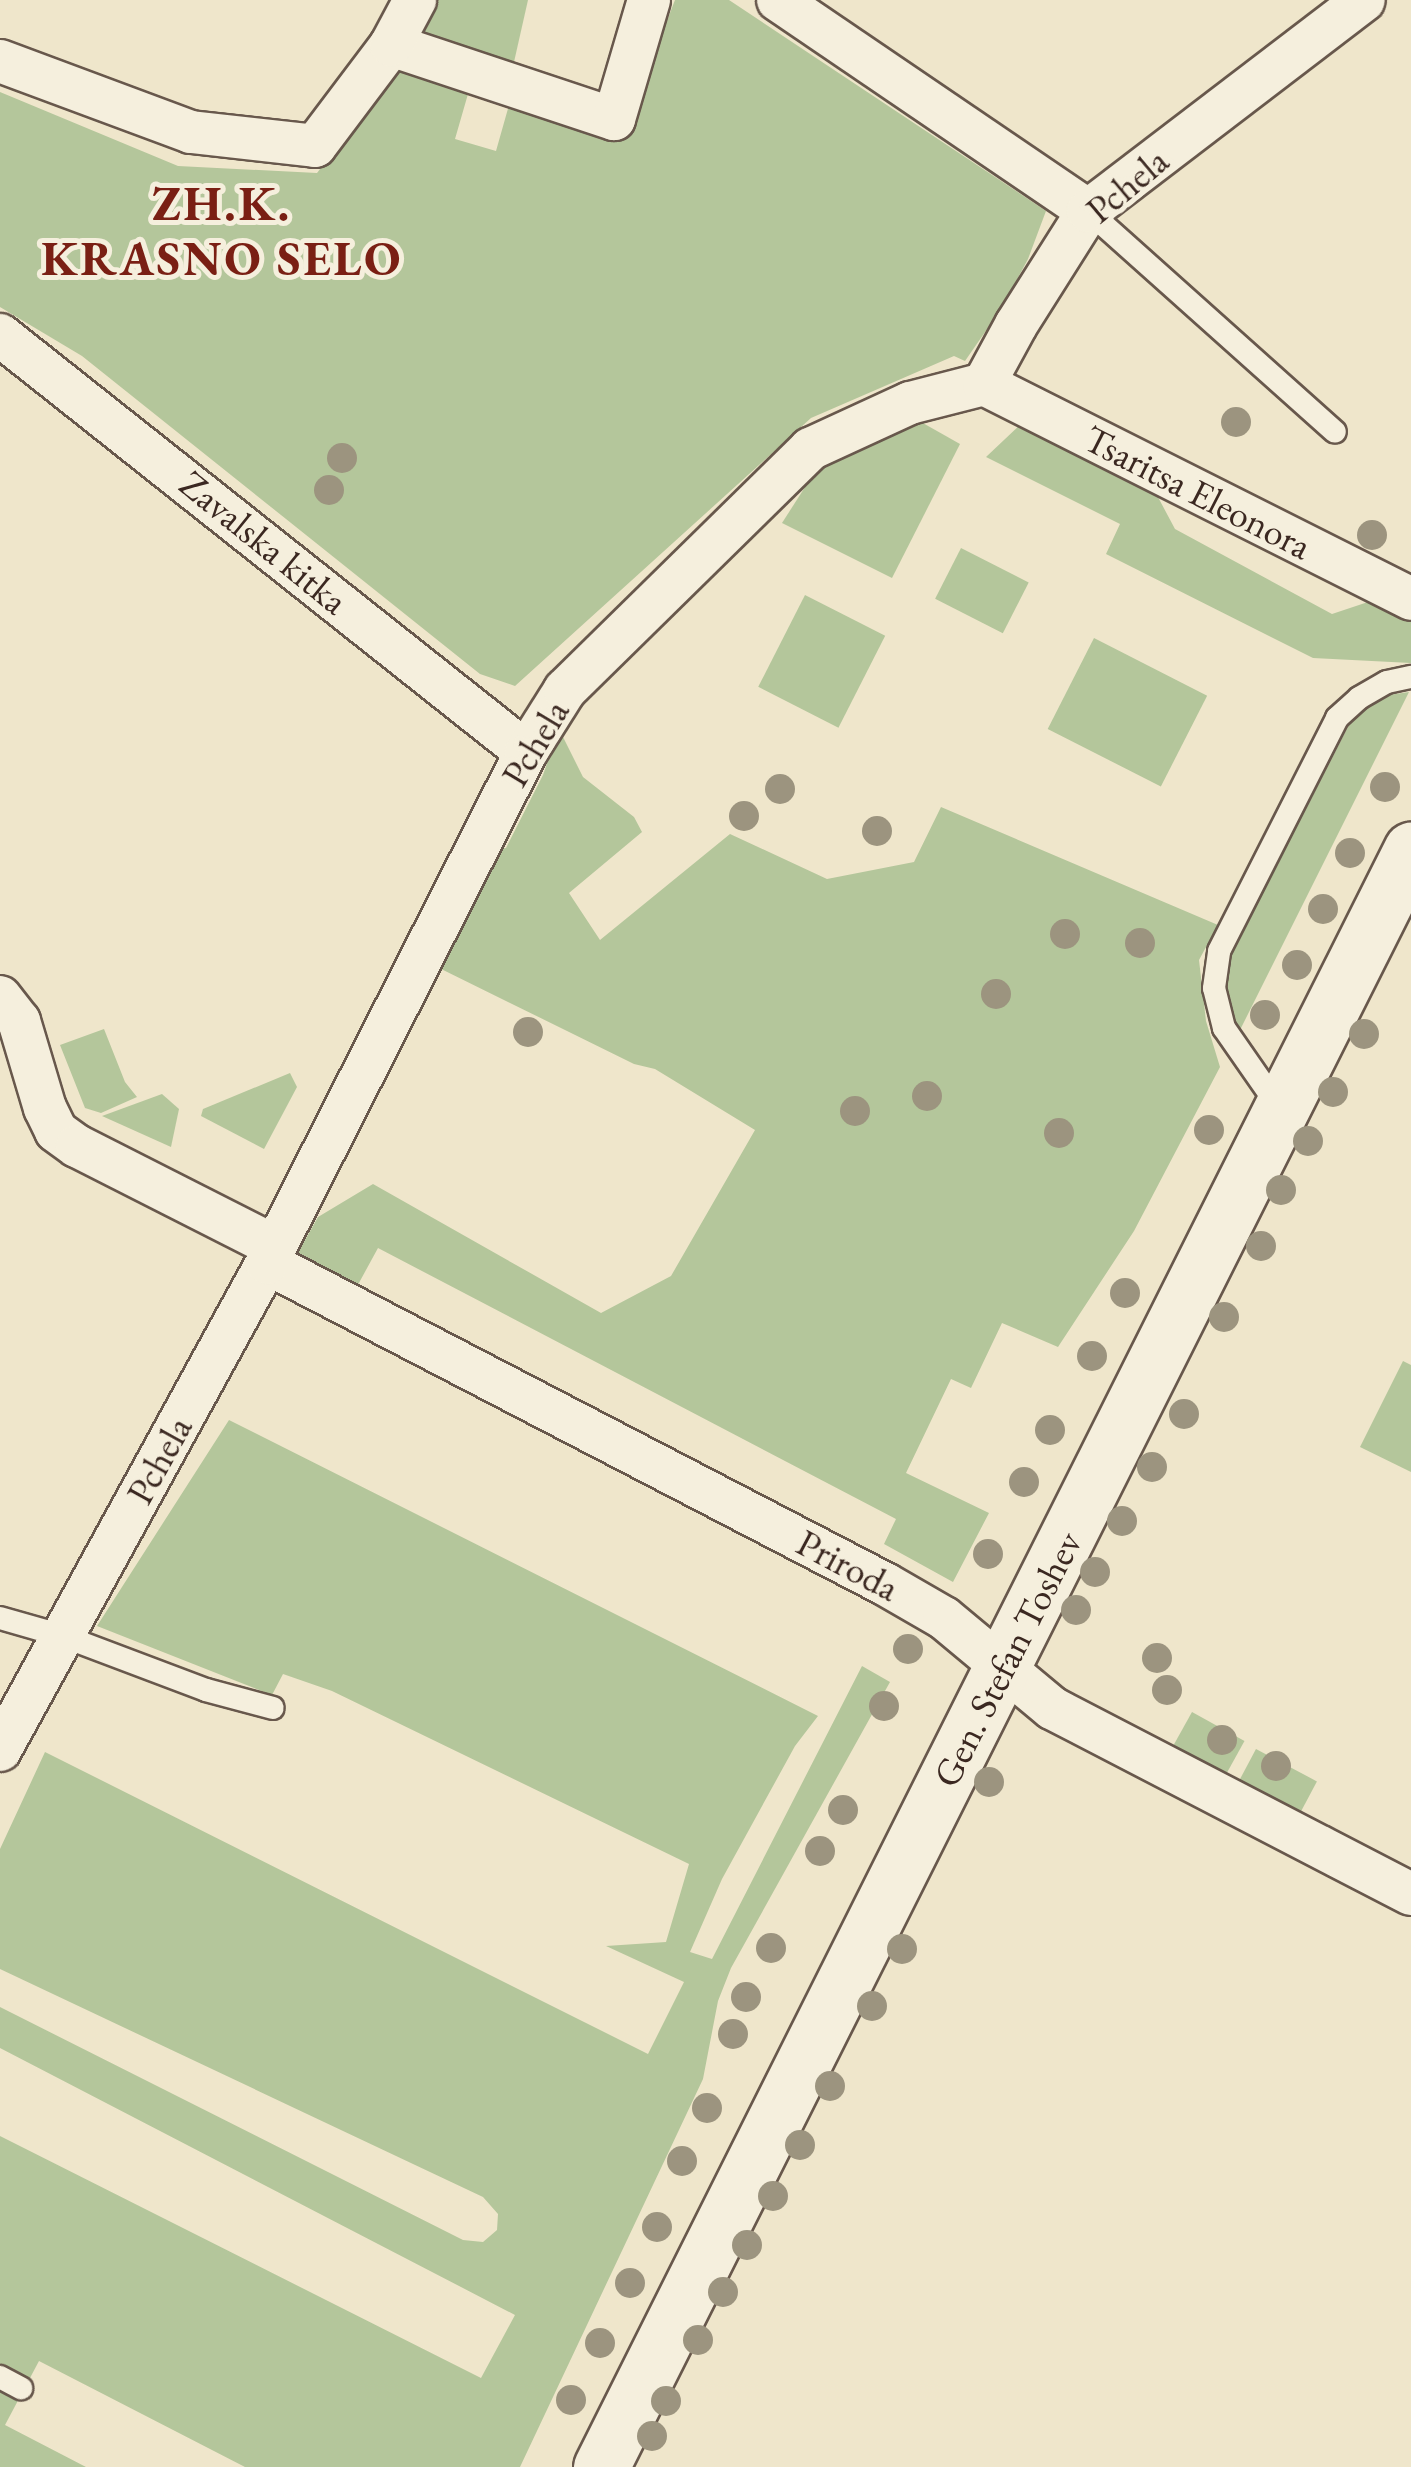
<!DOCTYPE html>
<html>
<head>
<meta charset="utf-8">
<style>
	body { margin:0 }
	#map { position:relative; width:1411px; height:2467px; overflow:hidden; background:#efe6cb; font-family:"EB Garamond",serif }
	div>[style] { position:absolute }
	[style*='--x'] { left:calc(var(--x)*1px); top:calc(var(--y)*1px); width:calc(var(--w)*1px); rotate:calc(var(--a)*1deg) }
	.green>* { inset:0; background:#b4c69b; transform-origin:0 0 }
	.roads { filter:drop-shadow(2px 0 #68584c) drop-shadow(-2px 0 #68584c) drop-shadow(0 2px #68584c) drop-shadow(0 -2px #68584c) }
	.lane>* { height:22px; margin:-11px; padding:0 11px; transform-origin:11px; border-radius:11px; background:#f5efdd }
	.street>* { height:42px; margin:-21px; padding:0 21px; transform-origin:21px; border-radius:21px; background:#f5efdd }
	.secondary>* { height:55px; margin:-27.5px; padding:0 27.5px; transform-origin:27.5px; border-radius:27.5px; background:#f5efdd }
	.trees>* { width:30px; height:30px; margin:-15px; border-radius:50%; background:#9c947f }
	span { translate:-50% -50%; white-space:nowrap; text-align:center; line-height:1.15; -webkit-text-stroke:10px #f5efdd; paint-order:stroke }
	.street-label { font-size:38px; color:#3b2821 }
	.district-label { font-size:48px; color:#7a1f14; font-weight:700; letter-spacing:2.5px }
</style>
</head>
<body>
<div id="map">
	<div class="green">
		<i style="clip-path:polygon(435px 0,528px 0,514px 62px,417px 36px)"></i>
		<i style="clip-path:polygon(675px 0,729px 0,1046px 211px,1028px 259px,1001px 309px,965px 361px,954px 356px,811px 418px,515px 686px,480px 674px,82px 356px,0 307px,0 92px,178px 166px,317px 173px,403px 62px,470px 87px,455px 139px,496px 151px,511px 98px,624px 132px)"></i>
		<i style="clip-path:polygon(914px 418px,960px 444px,892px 578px,782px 523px,825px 456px)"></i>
		<i style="clip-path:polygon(1025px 420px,1151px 484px,1175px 529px,1332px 614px,1380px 598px,1411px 614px,1411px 663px,1313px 658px,1106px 554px,1120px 524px,986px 457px)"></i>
		<i style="left:961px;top:548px;width:76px;height:57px;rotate:27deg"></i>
		<i style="left:805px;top:595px;width:90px;height:103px;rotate:27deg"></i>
		<i style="left:1094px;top:638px;width:127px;height:102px;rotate:27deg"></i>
		<i style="clip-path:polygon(1409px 692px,1240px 1030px,1229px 1008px,1226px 964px,1350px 723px,1382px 696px)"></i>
		<i style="clip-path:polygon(559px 729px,583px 777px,634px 817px,642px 832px,569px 893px,600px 940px,730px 834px,827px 879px,914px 862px,941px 807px,1218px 925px,1199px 960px,1206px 1021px,1220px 1067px,1134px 1231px,1058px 1347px,1002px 1323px,971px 1388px,951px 1379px,906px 1473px,989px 1513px,953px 1582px,884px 1544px,896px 1519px,378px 1248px,354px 1292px,296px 1256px,318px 1217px,373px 1184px,601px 1313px,671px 1276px,755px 1130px,655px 1069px,634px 1064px,429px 963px,492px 850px,506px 848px,543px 775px)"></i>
		<i style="clip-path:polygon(104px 1029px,125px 1082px,137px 1097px,101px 1113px,85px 1108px,60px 1045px)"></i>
		<i style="clip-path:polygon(290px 1073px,297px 1087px,264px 1149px,201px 1116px,203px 1109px)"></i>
		<i style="clip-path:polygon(162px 1094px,179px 1109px,171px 1147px,102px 1116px)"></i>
		<i style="clip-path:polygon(1403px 1361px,1411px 1365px,1411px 1472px,1360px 1447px)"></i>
		<i style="clip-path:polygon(229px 1420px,818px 1716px,795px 1746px,722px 1879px,690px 1952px,712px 1959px,862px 1666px,890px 1682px,731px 1968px,718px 2001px,703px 2079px,520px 2467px,245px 2467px,39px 2361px,5px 2425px,86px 2467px,0 2467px,0 2136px,481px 2378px,515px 2315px,0 2048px,0 2007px,463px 2240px,483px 2242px,497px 2230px,498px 2214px,483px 2197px,0 1969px,0 1849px,45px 1752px,648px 2054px,684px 1982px,606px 1946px,666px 1942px,689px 1864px,332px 1691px,283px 1674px,272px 1695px,97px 1626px)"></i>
		<i style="left:1192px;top:1712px;width:60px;height:39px;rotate:29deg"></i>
		<i style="left:1256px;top:1749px;width:69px;height:38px;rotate:28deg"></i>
	</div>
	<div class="roads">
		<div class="lane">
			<i style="--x:1088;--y:211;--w:331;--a:41.8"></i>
			<i style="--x:1281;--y:1110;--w:100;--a:-124.8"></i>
			<i style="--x:1224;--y:1028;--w:41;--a:-104"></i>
			<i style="--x:1214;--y:988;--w:37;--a:-82"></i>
			<i style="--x:1219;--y:951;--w:261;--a:-63.1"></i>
			<i style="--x:1337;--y:718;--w:30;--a:-42"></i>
			<i style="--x:1359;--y:698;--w:32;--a:-30"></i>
			<i style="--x:1387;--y:682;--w:25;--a:-12"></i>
			<i style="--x:0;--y:1618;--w:66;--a:15.9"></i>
			<i style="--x:63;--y:1636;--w:153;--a:20.7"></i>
			<i style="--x:206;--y:1690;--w:69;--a:15"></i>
			<i style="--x:0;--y:2377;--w:24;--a:28"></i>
		</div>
		<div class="street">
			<i style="--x:778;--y:0;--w:375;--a:34.2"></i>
			<i style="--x:391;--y:45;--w:235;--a:18.4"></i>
			<i style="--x:614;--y:119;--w:124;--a:-73.6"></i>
			<i style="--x:0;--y:61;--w:204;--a:20.4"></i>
			<i style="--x:191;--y:132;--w:125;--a:6.4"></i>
			<i style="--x:315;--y:146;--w:126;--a:-53"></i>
			<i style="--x:391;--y:45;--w:51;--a:-61.9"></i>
			<i style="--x:0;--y:335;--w:671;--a:38.41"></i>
			<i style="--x:984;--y:384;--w:478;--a:26.7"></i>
			<i style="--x:0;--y:997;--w:31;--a:52"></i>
			<i style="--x:19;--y:1021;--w:91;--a:73.4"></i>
			<i style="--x:45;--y:1108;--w:25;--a:64"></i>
			<i style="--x:56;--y:1131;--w:26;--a:36"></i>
			<i style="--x:77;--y:1146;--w:221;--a:26.9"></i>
			<i style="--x:267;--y:1263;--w:696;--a:27.45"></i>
			<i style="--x:885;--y:1584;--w:68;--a:30"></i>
			<i style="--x:944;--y:1618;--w:141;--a:39.8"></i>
			<i style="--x:1052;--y:1708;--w:404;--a:27.4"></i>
			<i style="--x:0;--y:1750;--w:555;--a:-61.27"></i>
			<i style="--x:267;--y:1263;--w:573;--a:-63.12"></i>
			<i style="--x:526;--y:752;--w:73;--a:-57.8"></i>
			<i style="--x:565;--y:690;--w:344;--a:-44.5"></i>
			<i style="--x:810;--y:449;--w:110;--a:-24.7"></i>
			<i style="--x:910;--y:403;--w:76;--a:-14.4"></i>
			<i style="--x:984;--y:384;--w:67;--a:-61.5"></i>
			<i style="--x:1016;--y:325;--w:135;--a:-57.7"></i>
			<i style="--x:1088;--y:211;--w:347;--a:-37.4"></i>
		</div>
		<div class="secondary">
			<i style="--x:601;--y:2467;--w:1809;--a:-63.39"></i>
		</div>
	</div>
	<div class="trees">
		<i style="left:1236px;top:422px"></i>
		<i style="left:342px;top:458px"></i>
		<i style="left:329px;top:490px"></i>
		<i style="left:1372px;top:535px"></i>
		<i style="left:1385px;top:787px"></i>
		<i style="left:780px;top:789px"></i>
		<i style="left:744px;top:816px"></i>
		<i style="left:877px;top:831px"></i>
		<i style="left:1350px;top:853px"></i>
		<i style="left:1323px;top:909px"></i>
		<i style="left:1065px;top:934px"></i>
		<i style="left:1140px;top:943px"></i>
		<i style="left:1297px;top:965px"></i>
		<i style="left:996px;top:994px"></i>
		<i style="left:1265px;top:1015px"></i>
		<i style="left:528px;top:1032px"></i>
		<i style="left:1364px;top:1034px"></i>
		<i style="left:1333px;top:1092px"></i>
		<i style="left:927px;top:1096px"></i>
		<i style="left:855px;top:1111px"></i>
		<i style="left:1209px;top:1130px"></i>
		<i style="left:1059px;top:1133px"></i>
		<i style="left:1308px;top:1141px"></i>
		<i style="left:1281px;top:1190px"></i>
		<i style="left:1261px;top:1246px"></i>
		<i style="left:1125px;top:1293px"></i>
		<i style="left:1224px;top:1317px"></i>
		<i style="left:1092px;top:1356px"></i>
		<i style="left:1184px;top:1414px"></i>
		<i style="left:1050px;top:1430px"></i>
		<i style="left:1152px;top:1467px"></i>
		<i style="left:1024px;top:1482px"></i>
		<i style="left:1122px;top:1521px"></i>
		<i style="left:988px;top:1554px"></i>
		<i style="left:1095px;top:1572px"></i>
		<i style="left:1076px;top:1610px"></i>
		<i style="left:908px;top:1649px"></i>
		<i style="left:1157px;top:1658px"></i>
		<i style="left:1167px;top:1690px"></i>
		<i style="left:884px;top:1706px"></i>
		<i style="left:1222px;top:1740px"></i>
		<i style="left:1276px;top:1766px"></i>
		<i style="left:989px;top:1782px"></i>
		<i style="left:843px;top:1810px"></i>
		<i style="left:820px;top:1851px"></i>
		<i style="left:771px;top:1948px"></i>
		<i style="left:902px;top:1949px"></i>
		<i style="left:746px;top:1997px"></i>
		<i style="left:872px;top:2006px"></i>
		<i style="left:733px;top:2034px"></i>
		<i style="left:830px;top:2086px"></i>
		<i style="left:707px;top:2108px"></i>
		<i style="left:800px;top:2145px"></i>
		<i style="left:682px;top:2161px"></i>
		<i style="left:773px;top:2196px"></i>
		<i style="left:657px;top:2227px"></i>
		<i style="left:747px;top:2245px"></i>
		<i style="left:630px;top:2283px"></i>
		<i style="left:723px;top:2292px"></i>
		<i style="left:698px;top:2340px"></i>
		<i style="left:600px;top:2343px"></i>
		<i style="left:571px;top:2400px"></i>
		<i style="left:666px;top:2401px"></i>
		<i style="left:652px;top:2436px"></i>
	</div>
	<div class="street-label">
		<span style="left:1127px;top:185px;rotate:-40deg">Pchela</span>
		<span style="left:1198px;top:492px;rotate:27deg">Tsaritsa Eleonora</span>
		<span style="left:264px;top:542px;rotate:39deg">Zavalska kitka</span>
		<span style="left:535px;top:743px;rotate:-59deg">Pchela</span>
		<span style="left:159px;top:1460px;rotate:-61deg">Pchela</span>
		<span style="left:848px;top:1565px;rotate:28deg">Priroda</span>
		<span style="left:1007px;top:1659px;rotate:-63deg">Gen. Stefan Toshev</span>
	</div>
	<div class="district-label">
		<span style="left:222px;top:231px">ZH.K.<br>KRASNO SELO</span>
	</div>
</div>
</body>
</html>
